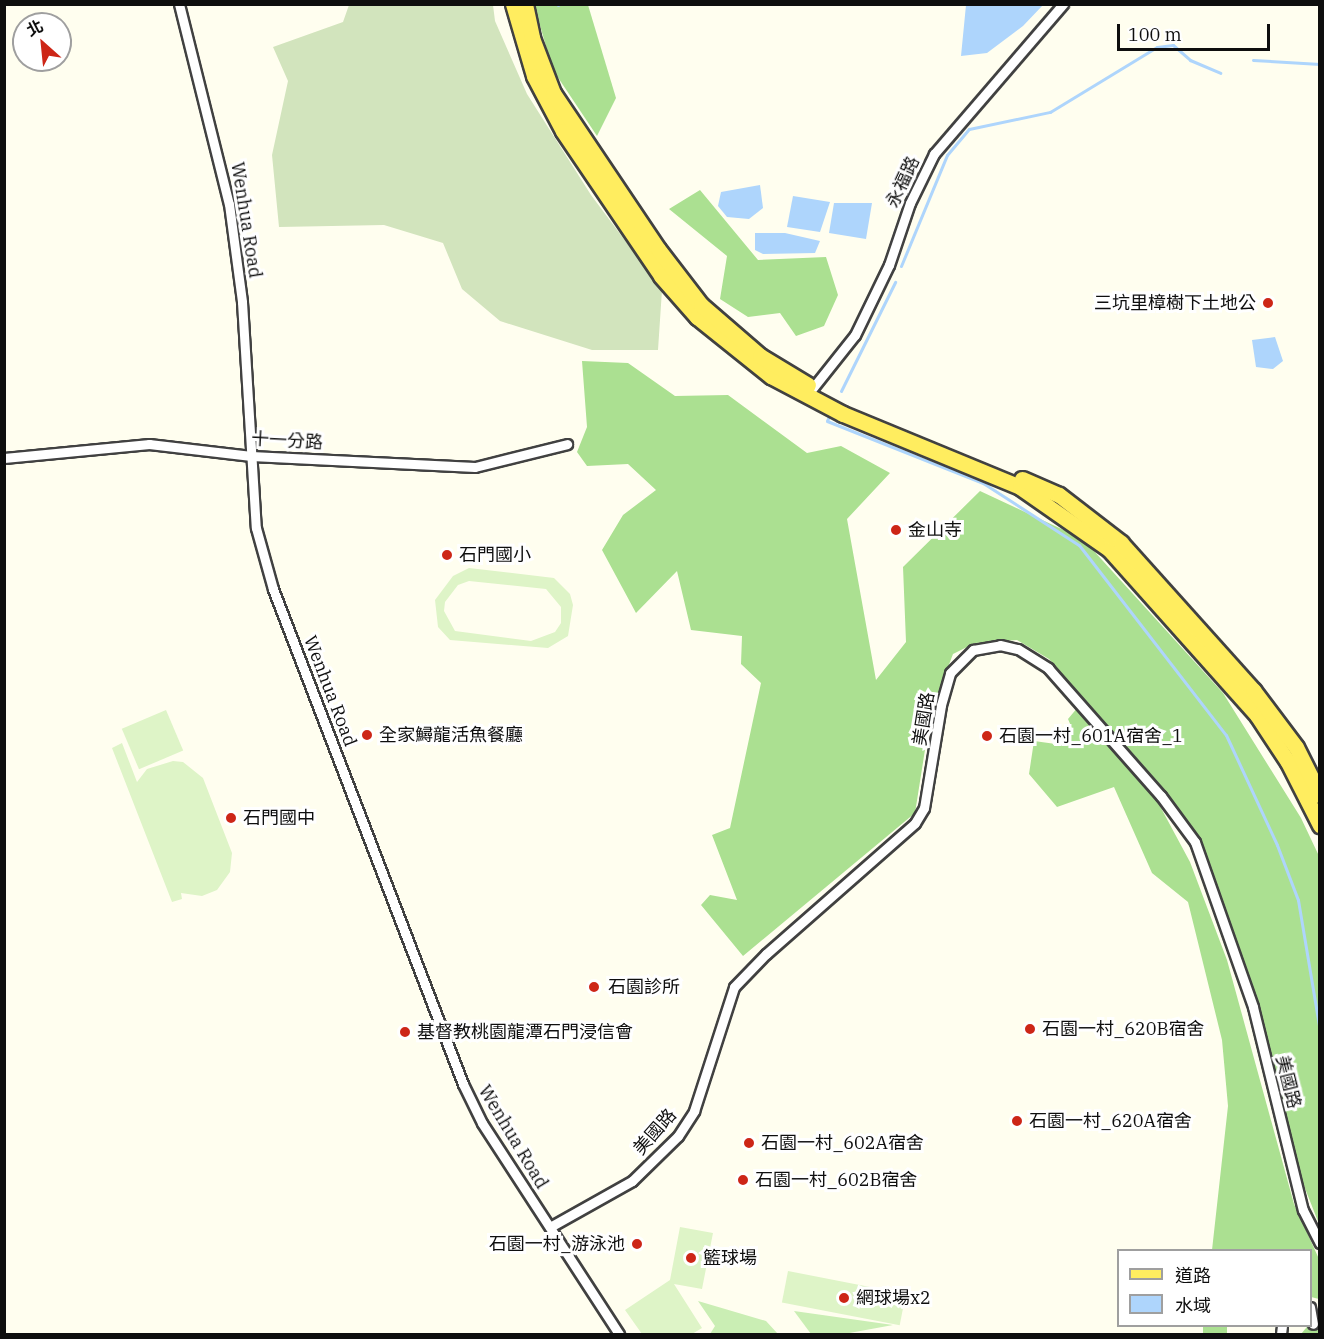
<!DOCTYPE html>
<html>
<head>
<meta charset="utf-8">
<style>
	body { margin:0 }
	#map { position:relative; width:1324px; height:1339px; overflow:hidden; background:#fffeef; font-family:"IBM Plex Serif","Noto Sans TC",serif }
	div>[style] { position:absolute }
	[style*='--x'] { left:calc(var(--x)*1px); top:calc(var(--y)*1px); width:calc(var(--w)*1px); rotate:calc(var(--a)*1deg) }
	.green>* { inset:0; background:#caeeb4 }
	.forest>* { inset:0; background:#abe091; transform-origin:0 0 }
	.cemetery>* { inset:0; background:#d2e4bd }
	.pitch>* { inset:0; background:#def4c7; transform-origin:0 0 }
	.water>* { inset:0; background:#aed5fc }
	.stream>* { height:3px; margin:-1.5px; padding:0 1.5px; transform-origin:1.5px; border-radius:1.5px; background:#aed5fc }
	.roads { filter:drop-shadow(2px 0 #414141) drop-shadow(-2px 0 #414141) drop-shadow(0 2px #414141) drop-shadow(0 -2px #414141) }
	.minor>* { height:9px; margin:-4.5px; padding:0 4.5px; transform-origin:4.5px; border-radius:4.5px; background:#fff }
	.primary>* { height:15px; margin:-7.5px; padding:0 7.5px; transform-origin:7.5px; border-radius:7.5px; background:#ffed5f }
	.dots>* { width:16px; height:16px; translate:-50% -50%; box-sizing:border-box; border:3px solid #fff; border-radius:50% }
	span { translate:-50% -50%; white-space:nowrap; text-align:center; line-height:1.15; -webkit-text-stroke:6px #fff; paint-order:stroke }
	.street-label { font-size:18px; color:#0e0e0e }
	.poi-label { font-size:18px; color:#0e0e0e }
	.right { translate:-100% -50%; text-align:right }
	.left { translate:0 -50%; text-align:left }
	.frame { position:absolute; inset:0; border:6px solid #0e0e0e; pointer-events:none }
	.legend { position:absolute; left:1117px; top:1249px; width:195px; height:78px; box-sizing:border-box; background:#fff; border:2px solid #9f9f9f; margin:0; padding:8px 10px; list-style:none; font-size:18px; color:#0e0e0e }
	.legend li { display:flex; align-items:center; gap:12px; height:30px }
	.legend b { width:30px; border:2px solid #9f9f9f }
	.north { position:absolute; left:12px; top:12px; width:60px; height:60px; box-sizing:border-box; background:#fff; border:2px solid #9f9f9f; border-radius:50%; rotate:333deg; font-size:16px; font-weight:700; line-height:24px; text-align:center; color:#0e0e0e }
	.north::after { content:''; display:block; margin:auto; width:21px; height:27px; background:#cd2617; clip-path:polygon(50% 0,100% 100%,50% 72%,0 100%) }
	.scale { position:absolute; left:1117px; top:24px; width:153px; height:27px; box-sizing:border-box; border:3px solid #0e0e0e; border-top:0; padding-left:8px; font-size:18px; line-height:21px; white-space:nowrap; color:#0e0e0e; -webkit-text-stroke:4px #fff; paint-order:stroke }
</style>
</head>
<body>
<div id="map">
	<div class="green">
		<i style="clip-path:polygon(698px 1301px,766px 1321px,778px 1334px,710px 1334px,715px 1326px)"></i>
		<i style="clip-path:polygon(794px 1311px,893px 1325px,844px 1334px,811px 1334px)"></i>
	</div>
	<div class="forest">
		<i style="clip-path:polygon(534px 5px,588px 5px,616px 98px,597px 136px,553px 70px)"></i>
		<i style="clip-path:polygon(700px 190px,758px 260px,826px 257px,838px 295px,824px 326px,796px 336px,780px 313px,748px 317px,720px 299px,727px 256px,669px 209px)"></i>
		<i style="clip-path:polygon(582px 361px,628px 363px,675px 396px,728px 395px,807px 453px,841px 446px,890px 473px,847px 519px,876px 680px,906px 642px,903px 567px,980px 491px,1083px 539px,1223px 693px,1301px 818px,1319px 856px,1319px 1224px,1297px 1168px,1224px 908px,1163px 788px,1049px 659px,1017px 640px,975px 643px,953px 654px,931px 712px,915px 813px,743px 956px,701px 905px,710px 895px,737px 900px,712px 835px,730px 828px,761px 683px,741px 664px,742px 636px,691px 630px,677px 571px,636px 613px,602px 550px,623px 515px,656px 490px,628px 464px,587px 466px,577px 452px,587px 427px)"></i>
		<i style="clip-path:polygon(1078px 707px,1154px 795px,1190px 862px,1227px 960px,1294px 1204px,1319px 1259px,1319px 1299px,1311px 1297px,1310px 1250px,1212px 1250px,1228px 1106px,1222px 1040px,1188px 902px,1152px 873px,1114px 787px,1057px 807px,1029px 774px,1034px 741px,1063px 745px,1073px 731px,1068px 719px)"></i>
		<i style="clip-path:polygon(1319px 1318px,1319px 1334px,1301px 1334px,1311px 1322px)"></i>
		<i style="left:1203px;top:1326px;width:24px;height:8px"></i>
	</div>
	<div class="cemetery">
		<i style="clip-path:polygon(349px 5px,493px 5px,495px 21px,527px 94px,591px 195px,662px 290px,658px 350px,592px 350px,500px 321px,462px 289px,443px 243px,384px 225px,279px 227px,272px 155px,288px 81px,273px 47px,343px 22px)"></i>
	</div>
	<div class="pitch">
		<i style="clip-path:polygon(evenodd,469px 568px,554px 578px,570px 594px,573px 605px,568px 636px,548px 648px,450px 640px,438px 627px,435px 600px,453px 576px,469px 568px,469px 581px,546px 589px,561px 607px,561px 623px,555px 632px,531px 641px,455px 631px,444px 611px,445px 602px,458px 585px,469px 581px)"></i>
		<i style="left:166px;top:710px;width:44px;height:48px;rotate:67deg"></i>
		<i style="clip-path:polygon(122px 743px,137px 782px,147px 769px,173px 761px,183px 762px,203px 778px,232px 853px,230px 872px,217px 890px,202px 896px,181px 893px,182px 899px,172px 902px,112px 748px)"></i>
		<i style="clip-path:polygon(680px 1227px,713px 1233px,702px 1289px,674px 1284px,702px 1328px,692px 1334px,642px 1334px,625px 1310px,670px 1280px)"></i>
		<i style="left:788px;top:1271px;width:120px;height:32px;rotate:11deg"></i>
	</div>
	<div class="water">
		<i style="clip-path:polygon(966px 5px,966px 4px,1043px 5px,1023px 26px,987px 53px,961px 56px)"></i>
		<i style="clip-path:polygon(760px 185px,763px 208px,749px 219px,727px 217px,718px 206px,721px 192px)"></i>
		<i style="clip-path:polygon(793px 196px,830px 202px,820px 232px,787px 227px)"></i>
		<i style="clip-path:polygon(834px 203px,872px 203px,866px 239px,829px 233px)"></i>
		<i style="clip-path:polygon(755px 233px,785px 233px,820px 241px,815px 253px,763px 254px,755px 250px)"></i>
		<i style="clip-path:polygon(1275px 337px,1283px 361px,1273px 369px,1256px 367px,1252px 340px)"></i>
	</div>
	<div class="stream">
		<i style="--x:558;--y:5;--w:1;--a:-90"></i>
		<i style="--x:1253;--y:60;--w:67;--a:3.4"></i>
		<i style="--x:901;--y:266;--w:120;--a:-67.5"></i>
		<i style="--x:947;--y:155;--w:34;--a:-50"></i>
		<i style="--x:969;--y:129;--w:83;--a:-11.9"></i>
		<i style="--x:1050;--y:112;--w:125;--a:-31.3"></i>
		<i style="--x:1157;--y:47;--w:16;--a:-7"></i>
		<i style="--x:1173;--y:45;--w:23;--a:41"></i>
		<i style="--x:1190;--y:60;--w:33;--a:23"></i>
		<i style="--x:841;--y:391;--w:122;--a:-63.6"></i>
		<i style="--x:829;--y:416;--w:5;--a:112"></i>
		<i style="--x:827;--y:421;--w:168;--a:21.7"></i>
		<i style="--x:983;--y:483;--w:114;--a:32.9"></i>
		<i style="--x:1079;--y:545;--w:240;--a:52.3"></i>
		<i style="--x:1226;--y:735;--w:121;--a:65.1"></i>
		<i style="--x:1277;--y:845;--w:59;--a:69.1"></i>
		<i style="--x:1298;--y:900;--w:134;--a:80.5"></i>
	</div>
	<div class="roads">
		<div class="minor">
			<i style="--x:179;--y:4;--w:206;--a:76"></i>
			<i style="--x:229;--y:204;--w:99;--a:82.4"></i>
			<i style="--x:242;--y:302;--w:226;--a:86.5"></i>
			<i style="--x:256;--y:528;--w:63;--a:74.4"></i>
			<i style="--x:273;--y:589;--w:530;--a:69"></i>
			<i style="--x:463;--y:1084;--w:43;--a:64"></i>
			<i style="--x:482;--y:1123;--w:252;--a:57"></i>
			<i style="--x:808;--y:394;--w:75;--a:-51.5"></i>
			<i style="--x:855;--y:335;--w:78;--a:-64.1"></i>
			<i style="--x:889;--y:265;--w:65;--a:-71.3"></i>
			<i style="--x:910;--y:203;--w:55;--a:-63.9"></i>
			<i style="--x:934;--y:154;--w:198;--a:-49.3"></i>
			<i style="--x:4;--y:458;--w:146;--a:-5.5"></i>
			<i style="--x:149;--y:444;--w:103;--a:6.7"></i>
			<i style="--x:251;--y:456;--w:224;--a:2.8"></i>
			<i style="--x:475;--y:467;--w:95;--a:-14"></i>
			<i style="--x:550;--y:1227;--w:94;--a:-29.3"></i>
			<i style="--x:632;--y:1181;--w:64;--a:-44.4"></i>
			<i style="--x:678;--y:1136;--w:30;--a:-57"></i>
			<i style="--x:694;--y:1111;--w:130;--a:-72.1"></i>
			<i style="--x:734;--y:987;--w:46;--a:-45.9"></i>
			<i style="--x:766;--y:954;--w:198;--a:-41.3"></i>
			<i style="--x:915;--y:823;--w:17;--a:-59"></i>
			<i style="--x:924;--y:808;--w:104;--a:-80.6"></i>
			<i style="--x:941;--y:705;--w:33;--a:-74"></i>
			<i style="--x:950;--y:673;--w:33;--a:-45"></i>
			<i style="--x:973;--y:650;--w:27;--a:-10"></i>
			<i style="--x:1000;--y:645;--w:18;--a:13"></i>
			<i style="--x:1018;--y:649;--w:36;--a:32"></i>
			<i style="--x:1048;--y:668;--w:171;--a:48.6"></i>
			<i style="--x:1161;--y:796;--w:57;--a:53.5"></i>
			<i style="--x:1195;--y:842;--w:175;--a:70.6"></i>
			<i style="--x:1253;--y:1007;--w:209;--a:76.2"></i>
			<i style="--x:1303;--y:1210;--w:37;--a:63"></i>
			<i style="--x:1310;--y:1307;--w:17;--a:80"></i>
			<i style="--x:1281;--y:1334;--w:8;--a:-83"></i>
		</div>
		<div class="primary">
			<i style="--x:513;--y:4;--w:75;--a:73.7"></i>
			<i style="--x:534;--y:76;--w:62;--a:62.2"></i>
			<i style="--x:563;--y:131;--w:175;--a:55.9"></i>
			<i style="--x:661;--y:276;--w:55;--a:48.7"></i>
			<i style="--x:697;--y:317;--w:95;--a:38.6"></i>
			<i style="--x:771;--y:376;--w:81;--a:27.8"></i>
			<i style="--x:843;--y:414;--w:191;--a:22.4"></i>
			<i style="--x:1020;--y:487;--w:108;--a:34.9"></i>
			<i style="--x:1109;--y:549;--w:222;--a:48.3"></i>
			<i style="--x:1257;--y:715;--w:56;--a:56.6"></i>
			<i style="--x:1288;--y:762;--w:71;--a:63.1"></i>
			<i style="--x:525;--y:4;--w:35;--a:78"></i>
			<i style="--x:532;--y:38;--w:59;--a:69.1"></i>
			<i style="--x:553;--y:93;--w:188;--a:56.1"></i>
			<i style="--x:658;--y:249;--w:71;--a:52.5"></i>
			<i style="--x:701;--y:305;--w:78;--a:40.8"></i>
			<i style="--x:760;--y:356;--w:56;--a:31.1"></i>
			<i style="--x:1022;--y:479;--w:40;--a:23.4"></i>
			<i style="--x:1059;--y:495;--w:78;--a:37.7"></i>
			<i style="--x:1121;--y:543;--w:198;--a:48.1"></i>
			<i style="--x:1253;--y:690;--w:71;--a:53"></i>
			<i style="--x:1296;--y:747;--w:54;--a:63.4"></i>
		</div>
	</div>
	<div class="dots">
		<i style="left:1268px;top:303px;background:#cd2617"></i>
		<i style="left:896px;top:530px;background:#cd2617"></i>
		<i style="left:447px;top:555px;background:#cd2617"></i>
		<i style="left:367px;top:735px;background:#cd2617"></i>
		<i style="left:987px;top:736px;background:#cd2617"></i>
		<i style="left:231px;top:818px;background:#cd2617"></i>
		<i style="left:594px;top:987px;background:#cd2617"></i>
		<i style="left:1030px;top:1029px;background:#cd2617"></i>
		<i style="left:405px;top:1032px;background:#cd2617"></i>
		<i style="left:1017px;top:1121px;background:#cd2617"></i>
		<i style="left:749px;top:1143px;background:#cd2617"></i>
		<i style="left:743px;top:1180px;background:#cd2617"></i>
		<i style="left:637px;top:1244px;background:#cd2617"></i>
		<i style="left:691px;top:1258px;background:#cd2617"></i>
		<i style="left:844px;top:1298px;background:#cd2617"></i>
	</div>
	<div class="street-label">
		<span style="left:903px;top:182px;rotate:-65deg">永福路</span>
		<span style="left:246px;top:220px;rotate:81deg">Wenhua Road</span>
		<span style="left:287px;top:441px;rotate:3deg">十一分路</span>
		<span style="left:330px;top:691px;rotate:69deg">Wenhua Road</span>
		<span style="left:924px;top:719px;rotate:-81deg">美國路</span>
		<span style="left:1288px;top:1082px;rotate:76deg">美國路</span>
		<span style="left:655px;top:1132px;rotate:-49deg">美國路</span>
		<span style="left:513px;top:1137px;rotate:59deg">Wenhua Road</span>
	</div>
	<div class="poi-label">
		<span class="right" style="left:1256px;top:303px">三坑里樟樹下土地公</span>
		<span class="left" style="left:908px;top:530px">金山寺</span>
		<span class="left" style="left:459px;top:555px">石門國小</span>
		<span class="left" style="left:379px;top:735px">全家鱘龍活魚餐廳</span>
		<span class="left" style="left:999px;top:736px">石園一村_601A宿舍_1</span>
		<span class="left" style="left:243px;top:818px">石門國中</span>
		<span class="left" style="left:608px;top:987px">石園診所</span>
		<span class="left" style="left:1042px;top:1029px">石園一村_620B宿舍</span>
		<span class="left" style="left:417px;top:1032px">基督教桃園龍潭石門浸信會</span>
		<span class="left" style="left:1029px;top:1121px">石園一村_620A宿舍</span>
		<span class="left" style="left:761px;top:1143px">石園一村_602A宿舍</span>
		<span class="left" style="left:755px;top:1180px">石園一村_602B宿舍</span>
		<span class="right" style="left:625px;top:1244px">石園一村_游泳池</span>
		<span class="left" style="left:703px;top:1258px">籃球場</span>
		<span class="left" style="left:856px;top:1298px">網球場x2</span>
	</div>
	<div class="frame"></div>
	<ul class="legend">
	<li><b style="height:8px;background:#ffed5f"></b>道路</li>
	<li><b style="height:16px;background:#aed5fc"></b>水域</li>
	</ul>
	<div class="north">北</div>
	<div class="scale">100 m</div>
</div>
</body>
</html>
